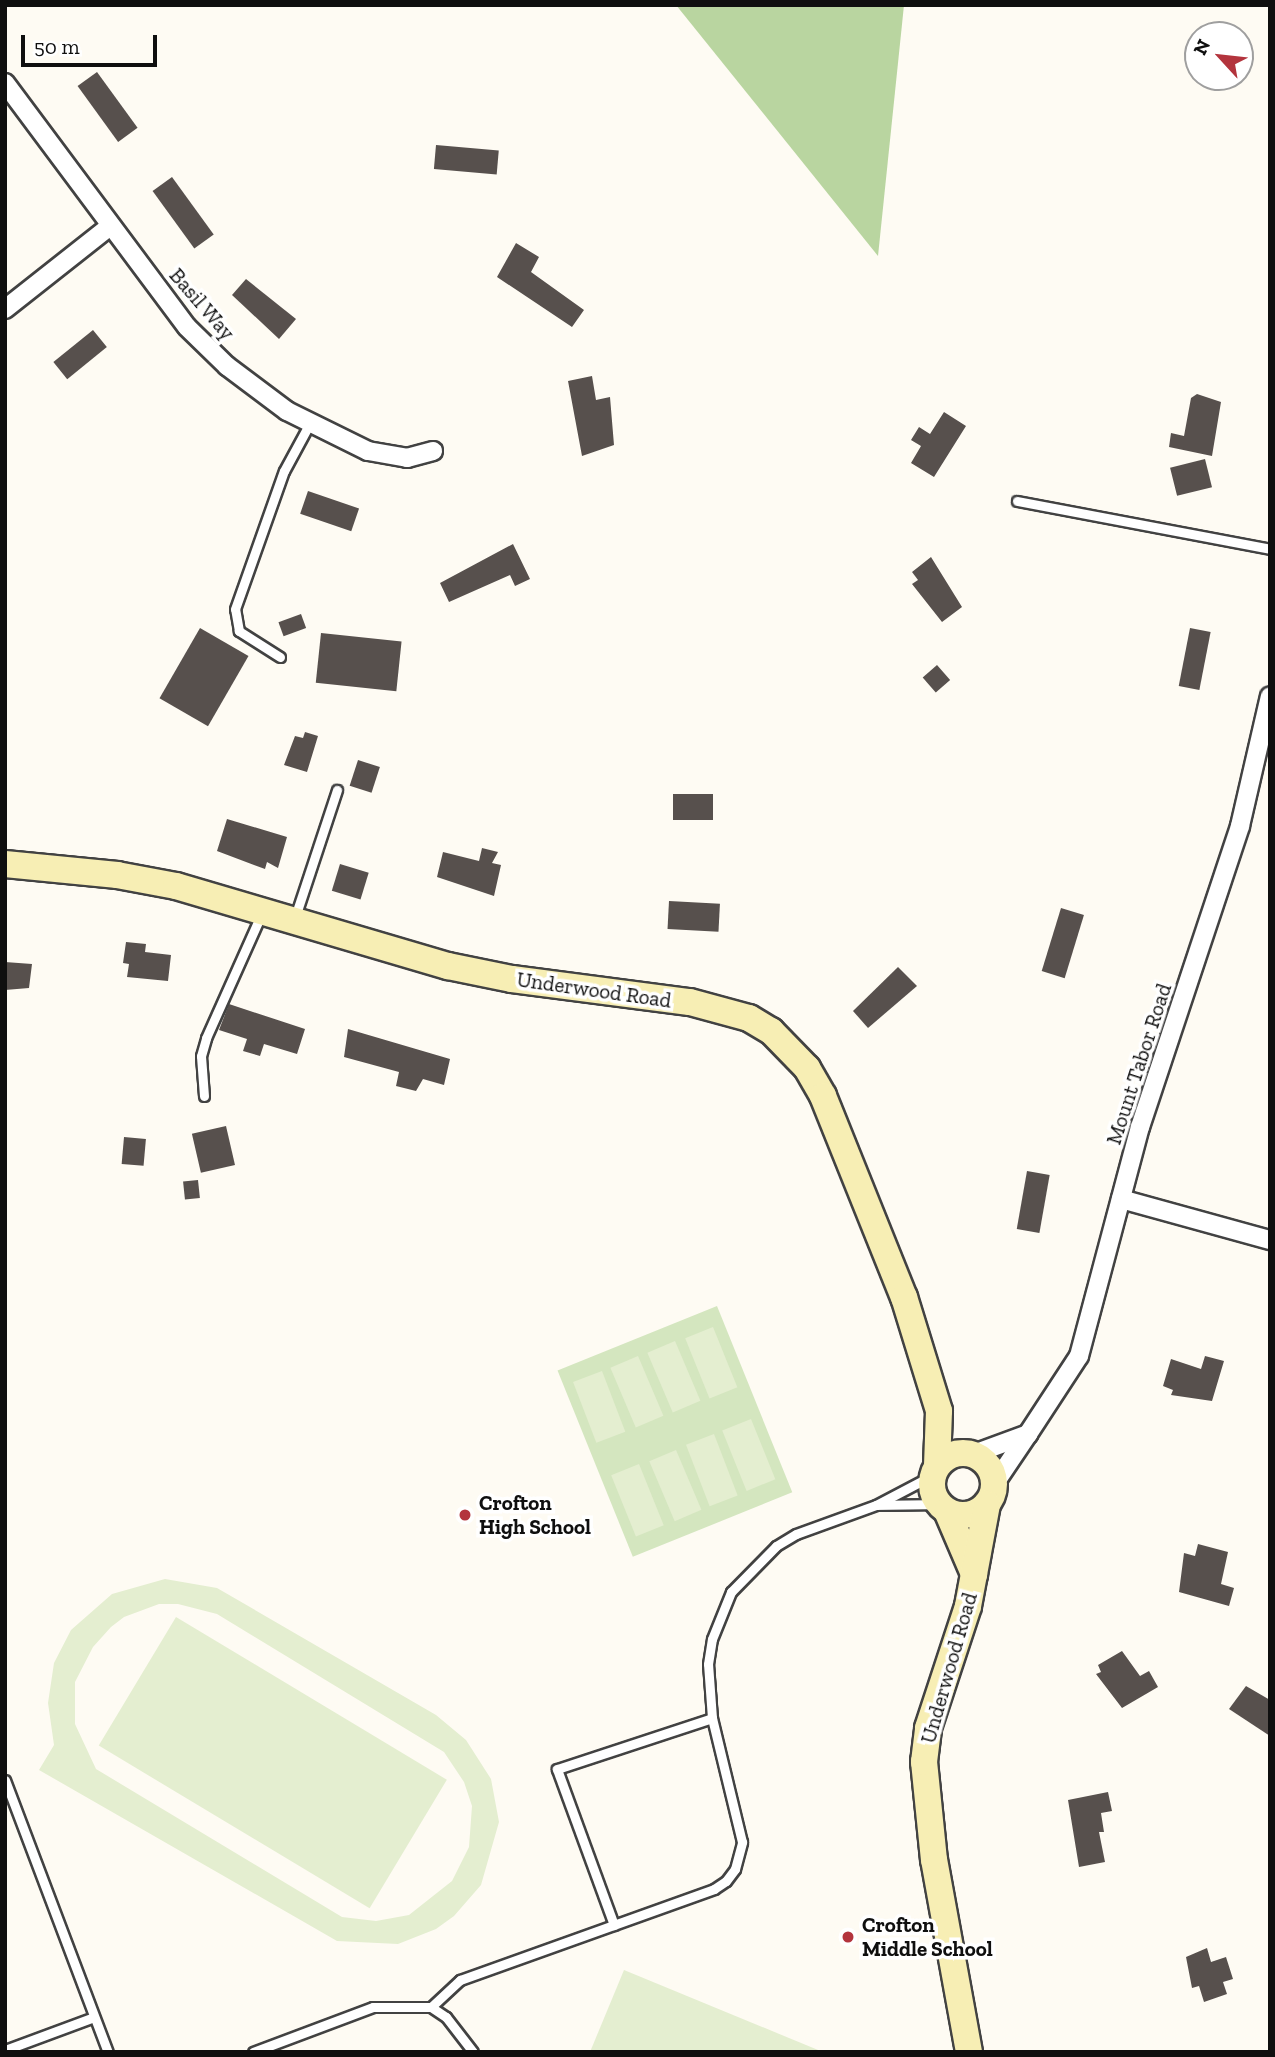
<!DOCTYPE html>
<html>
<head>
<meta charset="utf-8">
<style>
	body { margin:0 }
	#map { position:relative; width:1275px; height:2057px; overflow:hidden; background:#fefbf3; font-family:"Zilla Slab",serif }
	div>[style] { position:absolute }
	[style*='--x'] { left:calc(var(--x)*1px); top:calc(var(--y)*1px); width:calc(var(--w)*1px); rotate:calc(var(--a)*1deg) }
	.green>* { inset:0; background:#d4e6bf; transform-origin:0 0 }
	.forest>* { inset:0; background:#b9d5a0 }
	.pitch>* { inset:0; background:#e4eed0; transform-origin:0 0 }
	.building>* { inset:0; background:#57504d; transform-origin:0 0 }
	.roads { filter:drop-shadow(2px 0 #424242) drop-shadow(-2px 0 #424242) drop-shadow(0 2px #424242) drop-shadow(0 -2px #424242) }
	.lane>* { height:9px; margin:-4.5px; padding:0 4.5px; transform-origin:4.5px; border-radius:4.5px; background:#fff }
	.street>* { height:18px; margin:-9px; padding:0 9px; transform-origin:9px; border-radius:9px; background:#fff }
	.secondary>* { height:26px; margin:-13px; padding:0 13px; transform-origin:13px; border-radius:13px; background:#f7eeb4 }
	.secondary>.ring { margin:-13px; padding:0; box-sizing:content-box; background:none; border:26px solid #f7eeb4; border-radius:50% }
	.dots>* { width:19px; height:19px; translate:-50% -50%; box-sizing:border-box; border:4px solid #fff; border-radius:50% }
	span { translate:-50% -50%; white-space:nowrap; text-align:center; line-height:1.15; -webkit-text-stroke:7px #fff; paint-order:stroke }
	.street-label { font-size:21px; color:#0f0f0f }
	.poi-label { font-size:21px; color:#0f0f0f; font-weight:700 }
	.left { translate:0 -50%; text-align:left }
	.frame { position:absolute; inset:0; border:7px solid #0f0f0f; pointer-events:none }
	.north { position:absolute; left:1184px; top:21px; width:70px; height:70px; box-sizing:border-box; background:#fff; border:2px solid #9f9f9f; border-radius:50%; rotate:297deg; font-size:19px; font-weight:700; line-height:28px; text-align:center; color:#0f0f0f }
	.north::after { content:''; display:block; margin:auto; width:24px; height:32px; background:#b3343d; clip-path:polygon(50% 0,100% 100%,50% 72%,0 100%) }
	.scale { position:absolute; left:21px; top:35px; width:136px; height:32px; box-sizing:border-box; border:4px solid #0f0f0f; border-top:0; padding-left:9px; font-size:21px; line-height:24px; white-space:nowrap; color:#0f0f0f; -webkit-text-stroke:5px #fff; paint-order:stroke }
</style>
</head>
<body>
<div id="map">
	<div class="green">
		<i style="left:717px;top:1306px;width:201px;height:172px;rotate:68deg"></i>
	</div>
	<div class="forest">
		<i style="clip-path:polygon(676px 5px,904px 5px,878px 256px)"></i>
	</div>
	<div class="pitch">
		<i style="left:713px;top:1327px;width:65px;height:30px;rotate:68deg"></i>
		<i style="left:675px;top:1341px;width:65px;height:30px;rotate:67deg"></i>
		<i style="left:638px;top:1356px;width:65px;height:30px;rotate:67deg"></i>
		<i style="left:602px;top:1371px;width:65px;height:31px;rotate:69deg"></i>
		<i style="left:751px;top:1419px;width:65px;height:31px;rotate:68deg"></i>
		<i style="left:714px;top:1434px;width:66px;height:30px;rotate:69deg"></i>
		<i style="left:676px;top:1450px;width:65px;height:29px;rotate:67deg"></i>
		<i style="left:639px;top:1464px;width:66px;height:30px;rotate:68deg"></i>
		<i style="clip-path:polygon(evenodd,165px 1579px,217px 1588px,436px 1715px,466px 1740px,491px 1779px,499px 1822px,481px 1885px,454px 1916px,436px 1929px,398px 1944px,337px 1941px,39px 1770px,54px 1745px,48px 1703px,54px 1663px,71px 1630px,112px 1594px,165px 1579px,159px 1604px,178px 1604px,217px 1614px,444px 1752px,464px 1782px,472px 1806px,469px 1847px,452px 1881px,409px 1915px,376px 1921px,342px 1917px,96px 1769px,75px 1724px,75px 1682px,93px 1647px,111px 1627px,124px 1617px,159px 1604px)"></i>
		<i style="left:176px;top:1617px;width:316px;height:150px;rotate:31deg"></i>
		<i style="clip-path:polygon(624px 1970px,823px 2052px,590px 2052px)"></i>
	</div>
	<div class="building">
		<i style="left:97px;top:72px;width:69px;height:24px;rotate:54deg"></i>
		<i style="left:436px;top:145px;width:63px;height:24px;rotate:5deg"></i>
		<i style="left:172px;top:177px;width:71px;height:24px;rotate:54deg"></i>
		<i style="clip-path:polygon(516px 243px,539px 257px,531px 272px,584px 310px,572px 327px,497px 277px)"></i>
		<i style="clip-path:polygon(246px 279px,296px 319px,279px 339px,232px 295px)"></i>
		<i style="left:93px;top:330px;width:22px;height:51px;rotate:51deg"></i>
		<i style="clip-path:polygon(592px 376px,596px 400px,610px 397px,614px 445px,582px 456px,568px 381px)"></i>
		<i style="clip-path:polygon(1197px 394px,1221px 402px,1212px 456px,1169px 447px,1171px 433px,1184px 436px,1191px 398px)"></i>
		<i style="clip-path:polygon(944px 412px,966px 426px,934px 477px,911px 463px,921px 446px,911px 440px,919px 427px,930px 434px)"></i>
		<i style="left:1205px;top:459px;width:29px;height:36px;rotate:76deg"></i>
		<i style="left:308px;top:491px;width:54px;height:24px;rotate:19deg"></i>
		<i style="clip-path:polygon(513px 544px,530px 579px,515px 586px,510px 575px,449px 602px,440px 583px)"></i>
		<i style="clip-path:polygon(931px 557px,962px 607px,942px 622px,912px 584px,918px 580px,912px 572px)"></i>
		<i style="left:301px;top:614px;width:15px;height:24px;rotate:70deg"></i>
		<i style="left:200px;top:628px;width:56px;height:81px;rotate:30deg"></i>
		<i style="left:1190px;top:628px;width:21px;height:59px;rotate:11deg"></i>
		<i style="left:321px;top:633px;width:81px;height:50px;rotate:6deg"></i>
		<i style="left:937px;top:665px;width:20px;height:19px;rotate:49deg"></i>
		<i style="clip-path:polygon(305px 732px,318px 736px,307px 772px,284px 765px,295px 736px,303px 738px)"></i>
		<i style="left:358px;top:760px;width:23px;height:27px;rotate:18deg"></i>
		<i style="left:673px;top:794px;width:40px;height:26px"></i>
		<i style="clip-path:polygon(227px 819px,287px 837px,278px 868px,267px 862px,265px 869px,217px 851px)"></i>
		<i style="clip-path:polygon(482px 848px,498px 852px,492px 863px,501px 865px,494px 896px,437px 877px,443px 852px,479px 861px)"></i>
		<i style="left:340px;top:864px;width:30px;height:28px;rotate:17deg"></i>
		<i style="left:669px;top:901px;width:51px;height:28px;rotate:3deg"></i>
		<i style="left:1061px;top:908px;width:24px;height:66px;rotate:17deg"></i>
		<i style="clip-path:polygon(126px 942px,146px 944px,145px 952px,171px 955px,168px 981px,127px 977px,129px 964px,123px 963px)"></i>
		<i style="clip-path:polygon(5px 962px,32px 964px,29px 988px,5px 990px)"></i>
		<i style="clip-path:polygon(898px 967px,917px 986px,868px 1028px,853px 1011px)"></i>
		<i style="clip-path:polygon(229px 1004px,305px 1029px,297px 1054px,264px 1044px,260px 1056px,243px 1051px,247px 1039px,219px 1030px)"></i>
		<i style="clip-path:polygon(348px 1029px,450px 1059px,444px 1085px,423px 1079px,416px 1091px,396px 1086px,399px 1072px,344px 1057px)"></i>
		<i style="left:226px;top:1126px;width:40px;height:35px;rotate:77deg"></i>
		<i style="left:124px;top:1137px;width:22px;height:27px;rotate:5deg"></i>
		<i style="left:1027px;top:1171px;width:23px;height:59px;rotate:10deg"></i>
		<i style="left:198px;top:1180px;width:18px;height:15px;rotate:84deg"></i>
		<i style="clip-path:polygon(1205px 1356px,1224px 1361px,1212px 1401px,1171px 1395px,1173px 1390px,1163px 1386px,1171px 1359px,1201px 1369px)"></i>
		<i style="clip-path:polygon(1198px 1544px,1228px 1552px,1221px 1584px,1234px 1588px,1229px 1606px,1179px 1592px,1184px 1553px,1195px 1556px)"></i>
		<i style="clip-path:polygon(1122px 1651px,1140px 1676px,1149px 1671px,1158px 1687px,1122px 1708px,1096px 1674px,1101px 1672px,1098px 1665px)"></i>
		<i style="clip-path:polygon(1246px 1686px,1270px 1700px,1270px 1736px,1229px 1709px)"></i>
		<i style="clip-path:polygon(1108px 1792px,1112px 1811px,1101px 1813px,1104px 1832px,1099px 1832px,1105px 1862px,1079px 1867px,1068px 1800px)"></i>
		<i style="clip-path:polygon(1207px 1948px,1211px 1962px,1226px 1957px,1233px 1979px,1223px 1982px,1227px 1994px,1204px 2002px,1199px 1986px,1192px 1988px,1186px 1957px)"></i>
	</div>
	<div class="roads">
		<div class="lane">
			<i style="--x:1017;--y:501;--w:258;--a:10.7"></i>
			<i style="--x:280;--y:657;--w:49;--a:-147.6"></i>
			<i style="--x:239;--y:631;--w:22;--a:-100"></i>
			<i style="--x:235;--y:609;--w:146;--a:-70.5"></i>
			<i style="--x:284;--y:471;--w:55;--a:-61.6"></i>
			<i style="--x:294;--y:920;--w:137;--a:-71.7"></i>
			<i style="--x:204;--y:1096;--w:40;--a:-94.3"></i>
			<i style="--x:201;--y:1056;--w:19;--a:-74"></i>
			<i style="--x:206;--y:1038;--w:137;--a:-65.9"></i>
			<i style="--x:877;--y:1505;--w:62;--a:-0.9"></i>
			<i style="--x:5;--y:1780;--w:291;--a:69.3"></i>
			<i style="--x:614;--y:1925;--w:166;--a:-110.1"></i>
			<i style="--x:557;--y:1769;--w:163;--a:-18.2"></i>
			<i style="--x:431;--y:2007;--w:40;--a:-43"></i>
			<i style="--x:460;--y:1980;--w:270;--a:-19.7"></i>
			<i style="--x:714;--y:1889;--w:14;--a:-34"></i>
			<i style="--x:726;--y:1881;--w:15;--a:-53"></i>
			<i style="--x:735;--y:1869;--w:28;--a:-75"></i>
			<i style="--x:742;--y:1842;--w:128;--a:-103.6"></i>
			<i style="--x:712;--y:1718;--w:54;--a:-94.2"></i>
			<i style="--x:708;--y:1664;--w:25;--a:-81"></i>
			<i style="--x:712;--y:1639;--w:51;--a:-68"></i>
			<i style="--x:731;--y:1592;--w:64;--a:-45.6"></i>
			<i style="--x:776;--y:1546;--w:23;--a:-31"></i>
			<i style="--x:796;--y:1534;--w:85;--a:-19.9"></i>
			<i style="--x:876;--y:1505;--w:64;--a:-27.8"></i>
			<i style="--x:5;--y:2050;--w:95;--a:-20.3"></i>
			<i style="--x:253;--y:2052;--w:128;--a:-20.6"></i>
			<i style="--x:373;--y:2007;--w:58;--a:0"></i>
			<i style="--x:431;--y:2007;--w:18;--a:34"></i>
			<i style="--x:446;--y:2017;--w:44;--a:52.4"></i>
		</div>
		<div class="street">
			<i style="--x:5;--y:83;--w:304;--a:53.3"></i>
			<i style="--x:187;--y:327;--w:56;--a:44.3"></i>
			<i style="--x:227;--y:366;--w:75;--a:36.9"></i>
			<i style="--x:287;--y:411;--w:90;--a:26.3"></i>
			<i style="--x:368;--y:451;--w:40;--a:10"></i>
			<i style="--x:407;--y:458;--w:27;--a:-15"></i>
			<i style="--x:5;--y:309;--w:132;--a:-38.3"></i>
			<i style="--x:1121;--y:1199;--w:155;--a:15.4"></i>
			<i style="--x:1028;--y:1434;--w:93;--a:-56.8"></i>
			<i style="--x:1079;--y:1356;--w:237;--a:-75.1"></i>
			<i style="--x:1140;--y:1127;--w:317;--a:-71.6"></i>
			<i style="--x:1240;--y:826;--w:133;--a:-77"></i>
			<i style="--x:974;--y:1454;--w:58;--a:-20.3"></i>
			<i style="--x:1028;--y:1434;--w:59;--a:124"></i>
		</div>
		<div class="secondary">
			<i style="--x:5;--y:864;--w:113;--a:5.6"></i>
			<i style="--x:117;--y:875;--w:60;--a:10.6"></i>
			<i style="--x:176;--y:886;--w:284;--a:16.4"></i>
			<i style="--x:448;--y:966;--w:65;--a:11.5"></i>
			<i style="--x:512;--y:979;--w:179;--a:7.4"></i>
			<i style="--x:690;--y:1002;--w:61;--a:15.2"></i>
			<i style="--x:749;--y:1018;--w:26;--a:31"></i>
			<i style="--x:771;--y:1031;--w:52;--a:45.8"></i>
			<i style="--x:807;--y:1068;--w:32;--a:60"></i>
			<i style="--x:823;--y:1096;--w:217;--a:68.1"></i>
			<i style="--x:904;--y:1297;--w:119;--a:72.9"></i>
			<i style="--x:939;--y:1411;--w:55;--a:92.1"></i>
			<i class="ring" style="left:932px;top:1453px;width:36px;height:36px"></i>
			<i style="--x:947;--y:1511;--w:69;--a:66.8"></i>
			<i style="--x:969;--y:2052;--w:195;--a:-100.3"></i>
			<i style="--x:934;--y:1860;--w:99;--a:-95.8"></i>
			<i style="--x:924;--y:1762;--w:34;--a:-83"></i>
			<i style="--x:928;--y:1728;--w:128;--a:-71.8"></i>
			<i style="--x:968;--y:1606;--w:104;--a:-79.4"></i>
		</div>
	</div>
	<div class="dots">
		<i style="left:465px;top:1515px;background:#b3343d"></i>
		<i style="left:848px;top:1937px;background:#b3343d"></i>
	</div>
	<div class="street-label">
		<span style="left:202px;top:304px;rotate:49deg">Basil Way</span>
		<span style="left:594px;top:990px;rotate:8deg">Underwood Road</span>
		<span style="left:1139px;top:1064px;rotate:-72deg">Mount Tabor Road</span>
		<span style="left:949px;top:1668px;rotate:-74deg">Underwood Road</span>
	</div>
	<div class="poi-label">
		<span class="left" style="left:479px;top:1515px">Crofton<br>High School</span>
		<span class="left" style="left:862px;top:1937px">Crofton<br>Middle School</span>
	</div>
	<div class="frame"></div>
	<div class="north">N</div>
	<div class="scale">50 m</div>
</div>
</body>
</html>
